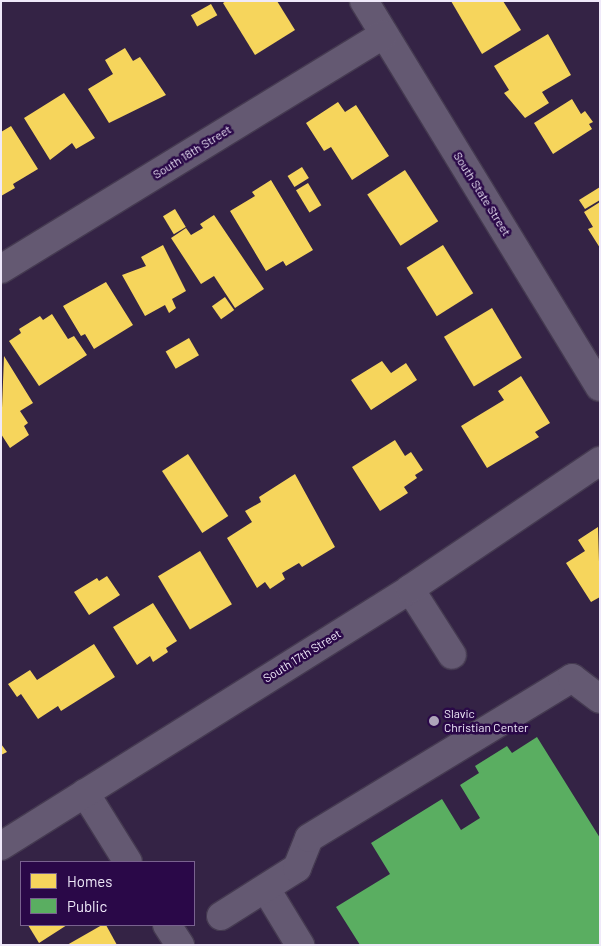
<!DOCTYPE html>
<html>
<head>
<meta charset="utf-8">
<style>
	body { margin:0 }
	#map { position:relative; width:601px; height:946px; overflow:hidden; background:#342345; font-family:Barlow,sans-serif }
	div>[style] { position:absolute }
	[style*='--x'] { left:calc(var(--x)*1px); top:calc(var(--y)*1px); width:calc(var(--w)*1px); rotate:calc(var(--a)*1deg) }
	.homes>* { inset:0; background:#f6d55c; transform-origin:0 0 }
	.public>* { inset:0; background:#5aae61 }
	.roads { filter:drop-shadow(1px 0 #453a51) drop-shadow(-1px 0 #453a51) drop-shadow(0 1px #453a51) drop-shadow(0 -1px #453a51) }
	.minor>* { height:28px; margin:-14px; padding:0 14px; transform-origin:14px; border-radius:14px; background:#645972 }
	.dots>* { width:14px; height:14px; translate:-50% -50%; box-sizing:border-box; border:2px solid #2a0848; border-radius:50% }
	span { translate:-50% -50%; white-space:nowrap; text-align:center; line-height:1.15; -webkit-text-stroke:5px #2a0848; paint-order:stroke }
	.street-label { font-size:12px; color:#efe9f9 }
	.poi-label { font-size:12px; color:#efe9f9 }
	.left { translate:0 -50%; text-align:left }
	.frame { position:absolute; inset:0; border:2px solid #efe9f9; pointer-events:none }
	.legend { position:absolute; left:20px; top:861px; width:175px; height:65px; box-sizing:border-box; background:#2a0848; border:1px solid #79628f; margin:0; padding:6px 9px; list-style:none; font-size:15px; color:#efe9f9 }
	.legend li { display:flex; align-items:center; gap:10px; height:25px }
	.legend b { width:25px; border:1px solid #79628f }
</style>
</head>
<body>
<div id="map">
	<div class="homes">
		<i style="clip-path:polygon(226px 1px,277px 1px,295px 30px,255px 55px,223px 3px)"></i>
		<i style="clip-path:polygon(451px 1px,503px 1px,521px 30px,482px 54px)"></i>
		<i style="left:211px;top:4px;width:13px;height:23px;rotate:61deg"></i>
		<i style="clip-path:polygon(548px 34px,571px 75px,542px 92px,549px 103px,525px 118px,504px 93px,509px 90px,494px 66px)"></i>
		<i style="clip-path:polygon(125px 48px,133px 61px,140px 57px,166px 95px,109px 123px,88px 89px,113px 74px,105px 60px)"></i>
		<i style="clip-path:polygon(64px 93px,95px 138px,76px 149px,72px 143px,50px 160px,24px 118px)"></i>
		<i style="clip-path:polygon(572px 99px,581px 114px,585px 111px,593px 122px,589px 124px,592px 129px,553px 154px,534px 123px)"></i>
		<i style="clip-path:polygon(338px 102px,345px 112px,356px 105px,389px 156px,352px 180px,331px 147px,324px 151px,306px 123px)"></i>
		<i style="clip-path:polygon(11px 126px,38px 169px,13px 184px,15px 188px,1px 196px,1px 132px)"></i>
		<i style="left:302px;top:167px;width:13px;height:17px;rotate:58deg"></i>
		<i style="left:405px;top:170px;width:61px;height:45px;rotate:57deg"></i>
		<i style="clip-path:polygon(271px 180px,313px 250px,286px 266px,283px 261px,266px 271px,230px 211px,255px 196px,252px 192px)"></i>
		<i style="left:308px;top:183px;width:26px;height:14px;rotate:59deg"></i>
		<i style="clip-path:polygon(600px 187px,600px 200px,585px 209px,579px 200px)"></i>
		<i style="clip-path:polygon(600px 202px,600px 248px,588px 229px,593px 227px,584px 212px)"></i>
		<i style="left:175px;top:209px;width:21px;height:14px;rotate:59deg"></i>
		<i style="clip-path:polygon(214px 215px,264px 289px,235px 308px,214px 276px,201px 284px,171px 238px,186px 228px,191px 235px,203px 228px,200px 224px)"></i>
		<i style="clip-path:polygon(163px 245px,186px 291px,172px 299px,176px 308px,169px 313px,165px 305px,145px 316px,122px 275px,146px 266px,141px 257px)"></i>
		<i style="left:443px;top:245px;width:57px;height:43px;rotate:58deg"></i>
		<i style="clip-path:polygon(106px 282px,133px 325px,94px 349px,85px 334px,81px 336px,63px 306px)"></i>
		<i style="left:225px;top:297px;width:16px;height:16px;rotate:55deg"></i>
		<i style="left:492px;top:308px;width:58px;height:56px;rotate:59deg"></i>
		<i style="clip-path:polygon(52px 314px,68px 339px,74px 336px,87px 355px,39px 386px,9px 341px,21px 333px,19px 329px,40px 316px,43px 320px)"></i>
		<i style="left:189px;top:338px;width:20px;height:27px;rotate:60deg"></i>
		<i style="clip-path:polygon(4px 356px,33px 403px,20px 411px,28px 423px,24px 426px,29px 435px,10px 448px,1px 434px)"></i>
		<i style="clip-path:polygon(382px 361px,391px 373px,406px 363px,417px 380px,371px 410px,351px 380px)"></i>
		<i style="clip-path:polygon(521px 376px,550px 423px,535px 432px,539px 437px,487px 468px,461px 426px,504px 400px,498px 391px)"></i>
		<i style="clip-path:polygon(395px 440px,405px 456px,411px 452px,423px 470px,415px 475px,417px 478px,404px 487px,408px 493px,380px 511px,352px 467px)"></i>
		<i style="left:188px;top:454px;width:74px;height:31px;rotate:57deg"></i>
		<i style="clip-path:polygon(295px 474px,335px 547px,302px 567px,299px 563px,282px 573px,285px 579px,270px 589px,265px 582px,257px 588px,227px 538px,252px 522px,245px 511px,261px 502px,259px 497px)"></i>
		<i style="clip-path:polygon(598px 527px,600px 597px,591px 602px,566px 563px,585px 551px,578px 540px)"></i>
		<i style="left:200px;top:551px;width:62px;height:49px;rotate:59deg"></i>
		<i style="clip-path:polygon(107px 576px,120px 595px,89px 615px,74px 592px,97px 578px,99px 581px)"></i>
		<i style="clip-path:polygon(153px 603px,177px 641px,166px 648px,168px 652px,153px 662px,150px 656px,137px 665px,113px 627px)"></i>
		<i style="clip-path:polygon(94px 644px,115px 677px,61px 711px,58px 706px,38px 719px,21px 694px,17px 697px,8px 684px,30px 670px,37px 680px)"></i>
		<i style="clip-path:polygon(1px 744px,7px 752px,1px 755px)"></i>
		<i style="clip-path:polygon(28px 925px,67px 925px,39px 943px)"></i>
		<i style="clip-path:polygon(102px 925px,106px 925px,117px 945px,67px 945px)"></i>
	</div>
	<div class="public">
		<i style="clip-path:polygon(537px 737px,600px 838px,600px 945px,360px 945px,336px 907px,390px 874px,371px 843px,442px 799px,461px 830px,480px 818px,460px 785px,479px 773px,475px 766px,507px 746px,512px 753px)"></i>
	</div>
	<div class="roads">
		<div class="minor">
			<i style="--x:364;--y:1;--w:452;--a:58.6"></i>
			<i style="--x:1;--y:269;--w:449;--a:-31.5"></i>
			<i style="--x:410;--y:589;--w:78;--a:57.5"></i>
			<i style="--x:85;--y:793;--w:81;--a:58.1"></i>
			<i style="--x:1;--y:846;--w:483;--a:-32.1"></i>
			<i style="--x:410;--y:589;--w:229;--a:-34"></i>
			<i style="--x:266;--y:889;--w:66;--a:58.7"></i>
			<i style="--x:221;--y:916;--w:90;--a:-32.3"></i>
			<i style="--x:297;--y:868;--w:32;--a:-68"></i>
			<i style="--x:309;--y:838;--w:308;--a:-31.3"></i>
			<i style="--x:572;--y:678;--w:35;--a:37"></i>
			<i style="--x:167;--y:925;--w:24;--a:57"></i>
		</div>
	</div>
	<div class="dots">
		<i style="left:434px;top:721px;background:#aea4ba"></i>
	</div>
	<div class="street-label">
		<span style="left:192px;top:152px;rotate:-32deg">South 18th Street</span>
		<span style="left:482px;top:194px;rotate:58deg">South State Street</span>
		<span style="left:302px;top:656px;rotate:-32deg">South 17th Street</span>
	</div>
	<div class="poi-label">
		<span class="left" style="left:444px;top:721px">Slavic<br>Christian Center</span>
	</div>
	<div class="frame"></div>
	<ul class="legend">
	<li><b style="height:14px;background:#f6d55c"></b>Homes</li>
	<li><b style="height:14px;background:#5aae61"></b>Public</li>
	</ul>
</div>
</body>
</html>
